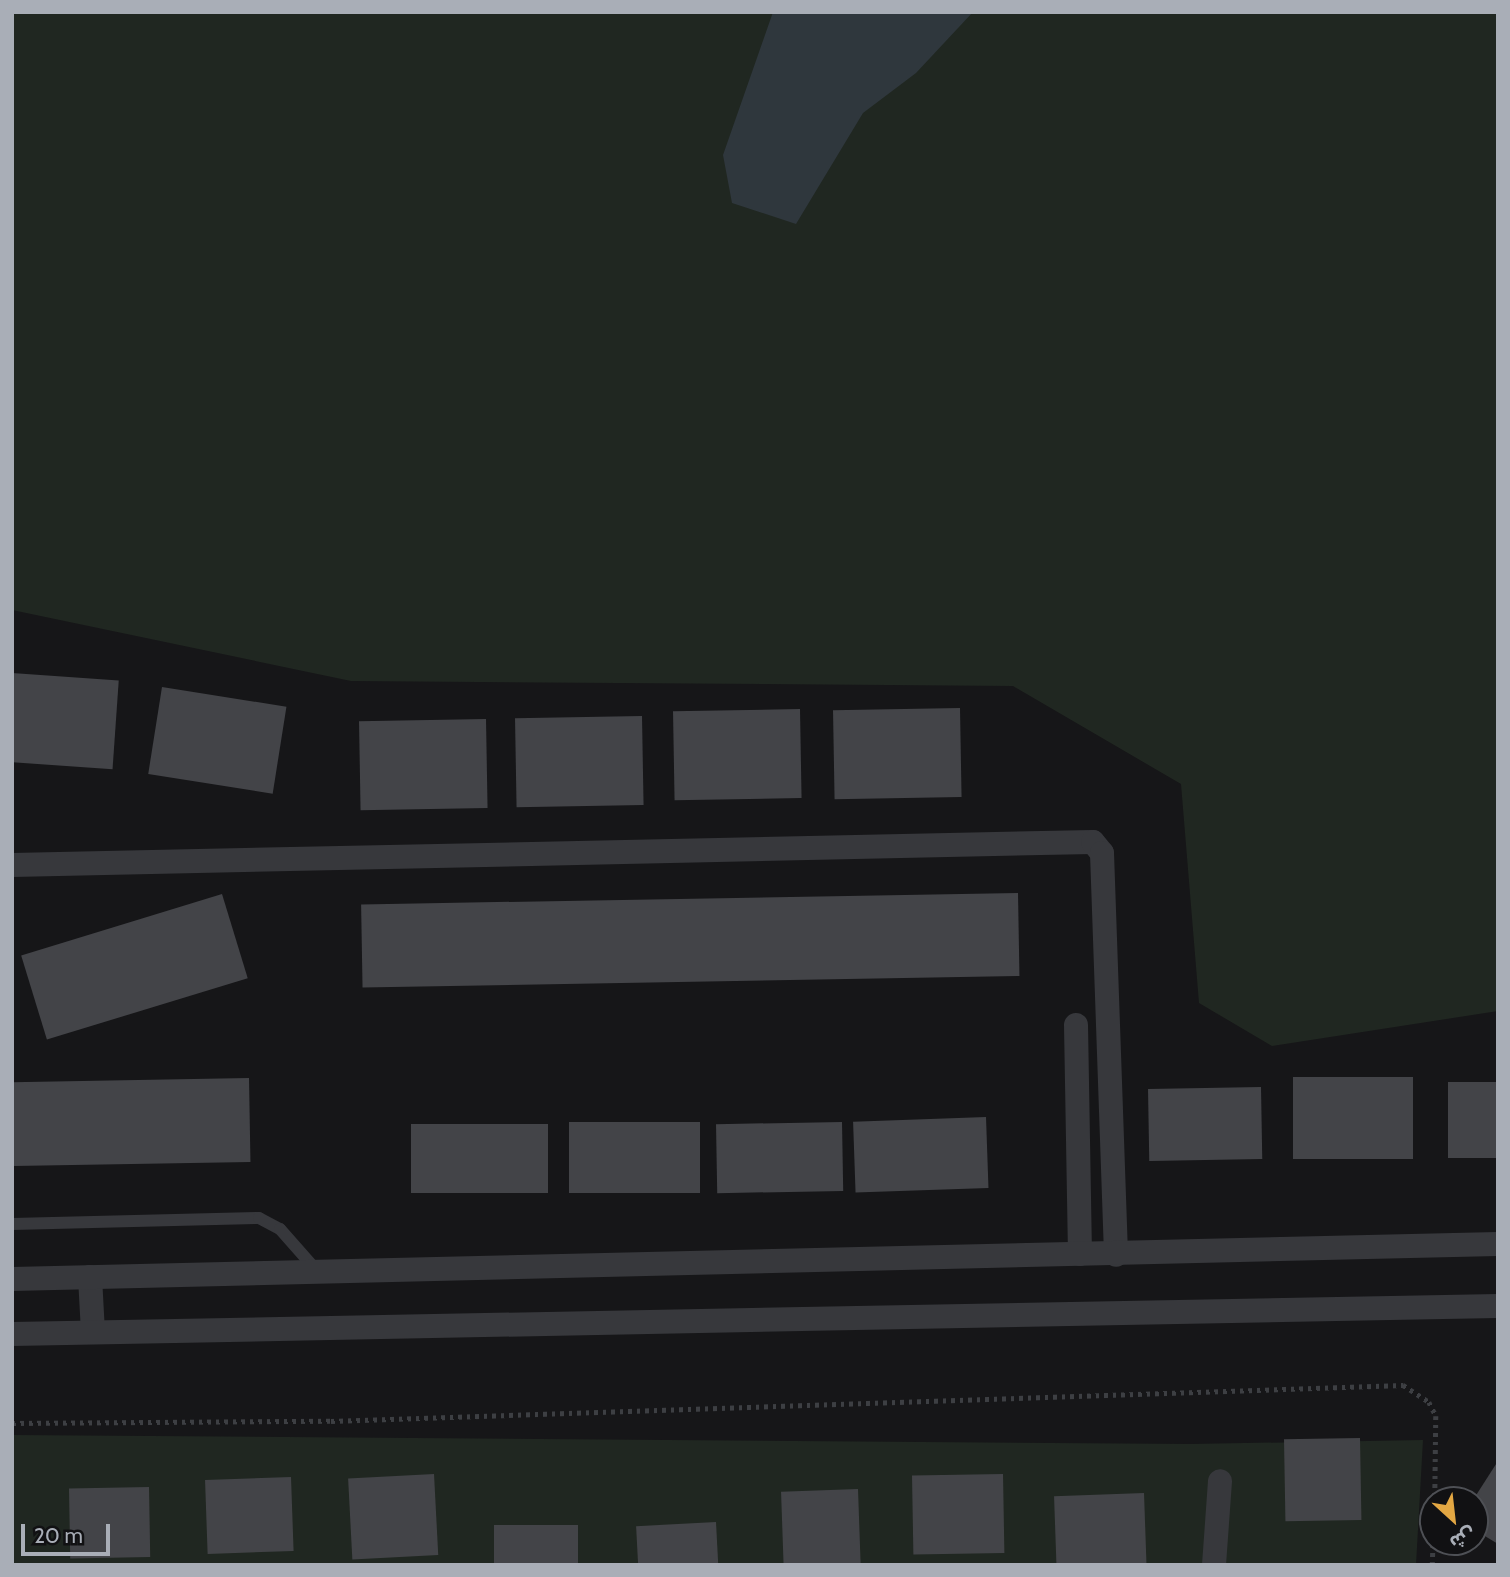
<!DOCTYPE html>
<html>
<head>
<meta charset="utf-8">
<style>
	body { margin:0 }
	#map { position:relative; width:1510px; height:1577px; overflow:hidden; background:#161618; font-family:Cabin,"Noto Sans Arabic",sans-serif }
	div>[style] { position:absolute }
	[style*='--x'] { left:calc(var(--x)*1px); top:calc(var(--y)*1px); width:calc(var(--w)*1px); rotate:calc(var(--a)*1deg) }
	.green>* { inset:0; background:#202721 }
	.water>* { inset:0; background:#2f373d }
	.building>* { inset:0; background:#434448; transform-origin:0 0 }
	.path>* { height:4.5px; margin-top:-2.25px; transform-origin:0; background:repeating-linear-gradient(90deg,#3d3f43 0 3.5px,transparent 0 8.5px) }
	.lane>* { height:12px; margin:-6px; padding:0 6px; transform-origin:6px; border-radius:6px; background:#37383c }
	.street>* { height:24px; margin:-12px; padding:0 12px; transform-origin:12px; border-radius:12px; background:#37383c }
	span { translate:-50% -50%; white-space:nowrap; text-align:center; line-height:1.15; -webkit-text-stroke:5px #111113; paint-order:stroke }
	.frame { position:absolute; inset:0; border:14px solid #a9aeb7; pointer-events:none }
	.north { position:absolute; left:1419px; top:1486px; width:70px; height:70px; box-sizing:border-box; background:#111113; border:2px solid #4e5055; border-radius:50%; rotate:153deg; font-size:19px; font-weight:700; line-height:28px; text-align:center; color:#a9aeb7 }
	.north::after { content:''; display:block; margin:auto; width:24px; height:32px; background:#e3a743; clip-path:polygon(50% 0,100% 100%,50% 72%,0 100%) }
	.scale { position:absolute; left:21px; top:1524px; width:89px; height:32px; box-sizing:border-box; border:4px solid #a9aeb7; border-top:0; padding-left:9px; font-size:21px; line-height:24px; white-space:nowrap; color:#a9aeb7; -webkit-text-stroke:5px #111113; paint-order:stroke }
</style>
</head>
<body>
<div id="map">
	<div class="green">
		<i style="clip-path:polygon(12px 12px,1498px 12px,1498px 1011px,1272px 1046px,1199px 1003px,1181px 784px,1013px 686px,351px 681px,12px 610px)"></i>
		<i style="clip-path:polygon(12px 1435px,1191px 1444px,1423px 1440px,1416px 1565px,12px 1565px)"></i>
	</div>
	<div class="water">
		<i style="clip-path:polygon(773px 12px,973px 12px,916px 73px,863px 113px,796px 224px,732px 203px,723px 155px)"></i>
	</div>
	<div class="building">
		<i style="left:12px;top:673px;width:107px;height:89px;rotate:4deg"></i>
		<i style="left:162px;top:687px;width:126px;height:88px;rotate:9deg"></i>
		<i style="left:960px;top:708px;width:89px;height:127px;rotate:89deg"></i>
		<i style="left:800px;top:709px;width:89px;height:127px;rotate:89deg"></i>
		<i style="left:642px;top:716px;width:89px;height:127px;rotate:89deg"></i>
		<i style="left:486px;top:719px;width:89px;height:127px;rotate:89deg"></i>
		<i style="left:1018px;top:893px;width:83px;height:657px;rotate:89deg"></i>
		<i style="left:222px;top:894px;width:88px;height:210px;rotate:73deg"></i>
		<i style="left:1413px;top:1077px;width:82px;height:120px;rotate:90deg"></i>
		<i style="left:249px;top:1078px;width:84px;height:237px;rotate:89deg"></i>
		<i style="left:1498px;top:1082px;width:76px;height:50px;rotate:90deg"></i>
		<i style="left:1261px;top:1087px;width:72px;height:113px;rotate:89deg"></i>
		<i style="left:986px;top:1117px;width:71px;height:133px;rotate:88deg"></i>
		<i style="left:700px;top:1122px;width:71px;height:131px;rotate:90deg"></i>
		<i style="left:842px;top:1122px;width:69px;height:126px;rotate:89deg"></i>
		<i style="left:548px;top:1124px;width:69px;height:137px;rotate:90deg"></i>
		<i style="left:1360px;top:1438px;width:82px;height:76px;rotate:89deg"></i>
		<i style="clip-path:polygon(1498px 1461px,1498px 1544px,1475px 1530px,1473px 1500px)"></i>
		<i style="left:434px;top:1474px;width:81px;height:86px;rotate:87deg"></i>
		<i style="left:1003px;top:1474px;width:79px;height:91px;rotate:89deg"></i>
		<i style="left:291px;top:1477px;width:74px;height:86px;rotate:88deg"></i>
		<i style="left:149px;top:1487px;width:70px;height:80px;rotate:89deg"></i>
		<i style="left:858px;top:1489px;width:74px;height:77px;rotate:88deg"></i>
		<i style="left:1144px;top:1493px;width:72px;height:90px;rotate:88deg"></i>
		<i style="left:716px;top:1522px;width:43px;height:80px;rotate:87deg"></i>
		<i style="left:578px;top:1525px;width:40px;height:84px;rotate:90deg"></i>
	</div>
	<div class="path">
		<i style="--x:12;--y:1423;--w:319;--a:-0.4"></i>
		<i style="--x:331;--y:1421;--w:1073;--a:-1.92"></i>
		<i style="--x:1403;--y:1385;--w:31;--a:33"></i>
		<i style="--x:1429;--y:1402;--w:16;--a:63"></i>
		<i style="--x:1436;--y:1416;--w:84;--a:90.7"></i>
		<i style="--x:1432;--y:1565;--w:23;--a:-88"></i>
	</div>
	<div class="lane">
		<i style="--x:12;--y:1224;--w:247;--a:-1.4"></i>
		<i style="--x:259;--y:1218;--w:24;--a:28"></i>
		<i style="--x:280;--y:1229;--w:56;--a:48.6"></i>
	</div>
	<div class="street">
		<i style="--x:12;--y:865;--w:1081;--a:-1.22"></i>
		<i style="--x:1093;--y:842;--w:14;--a:51"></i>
		<i style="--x:1102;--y:853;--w:402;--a:88"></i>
		<i style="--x:1076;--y:1025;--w:229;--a:89"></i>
		<i style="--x:90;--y:1277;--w:55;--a:86.9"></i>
		<i style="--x:12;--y:1279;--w:1486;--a:-1.35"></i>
		<i style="--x:12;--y:1334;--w:1486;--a:-1.08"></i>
		<i style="--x:1214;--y:1565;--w:84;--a:-85.9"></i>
	</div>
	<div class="frame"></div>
	<div class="north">ش</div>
	<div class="scale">20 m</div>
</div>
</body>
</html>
